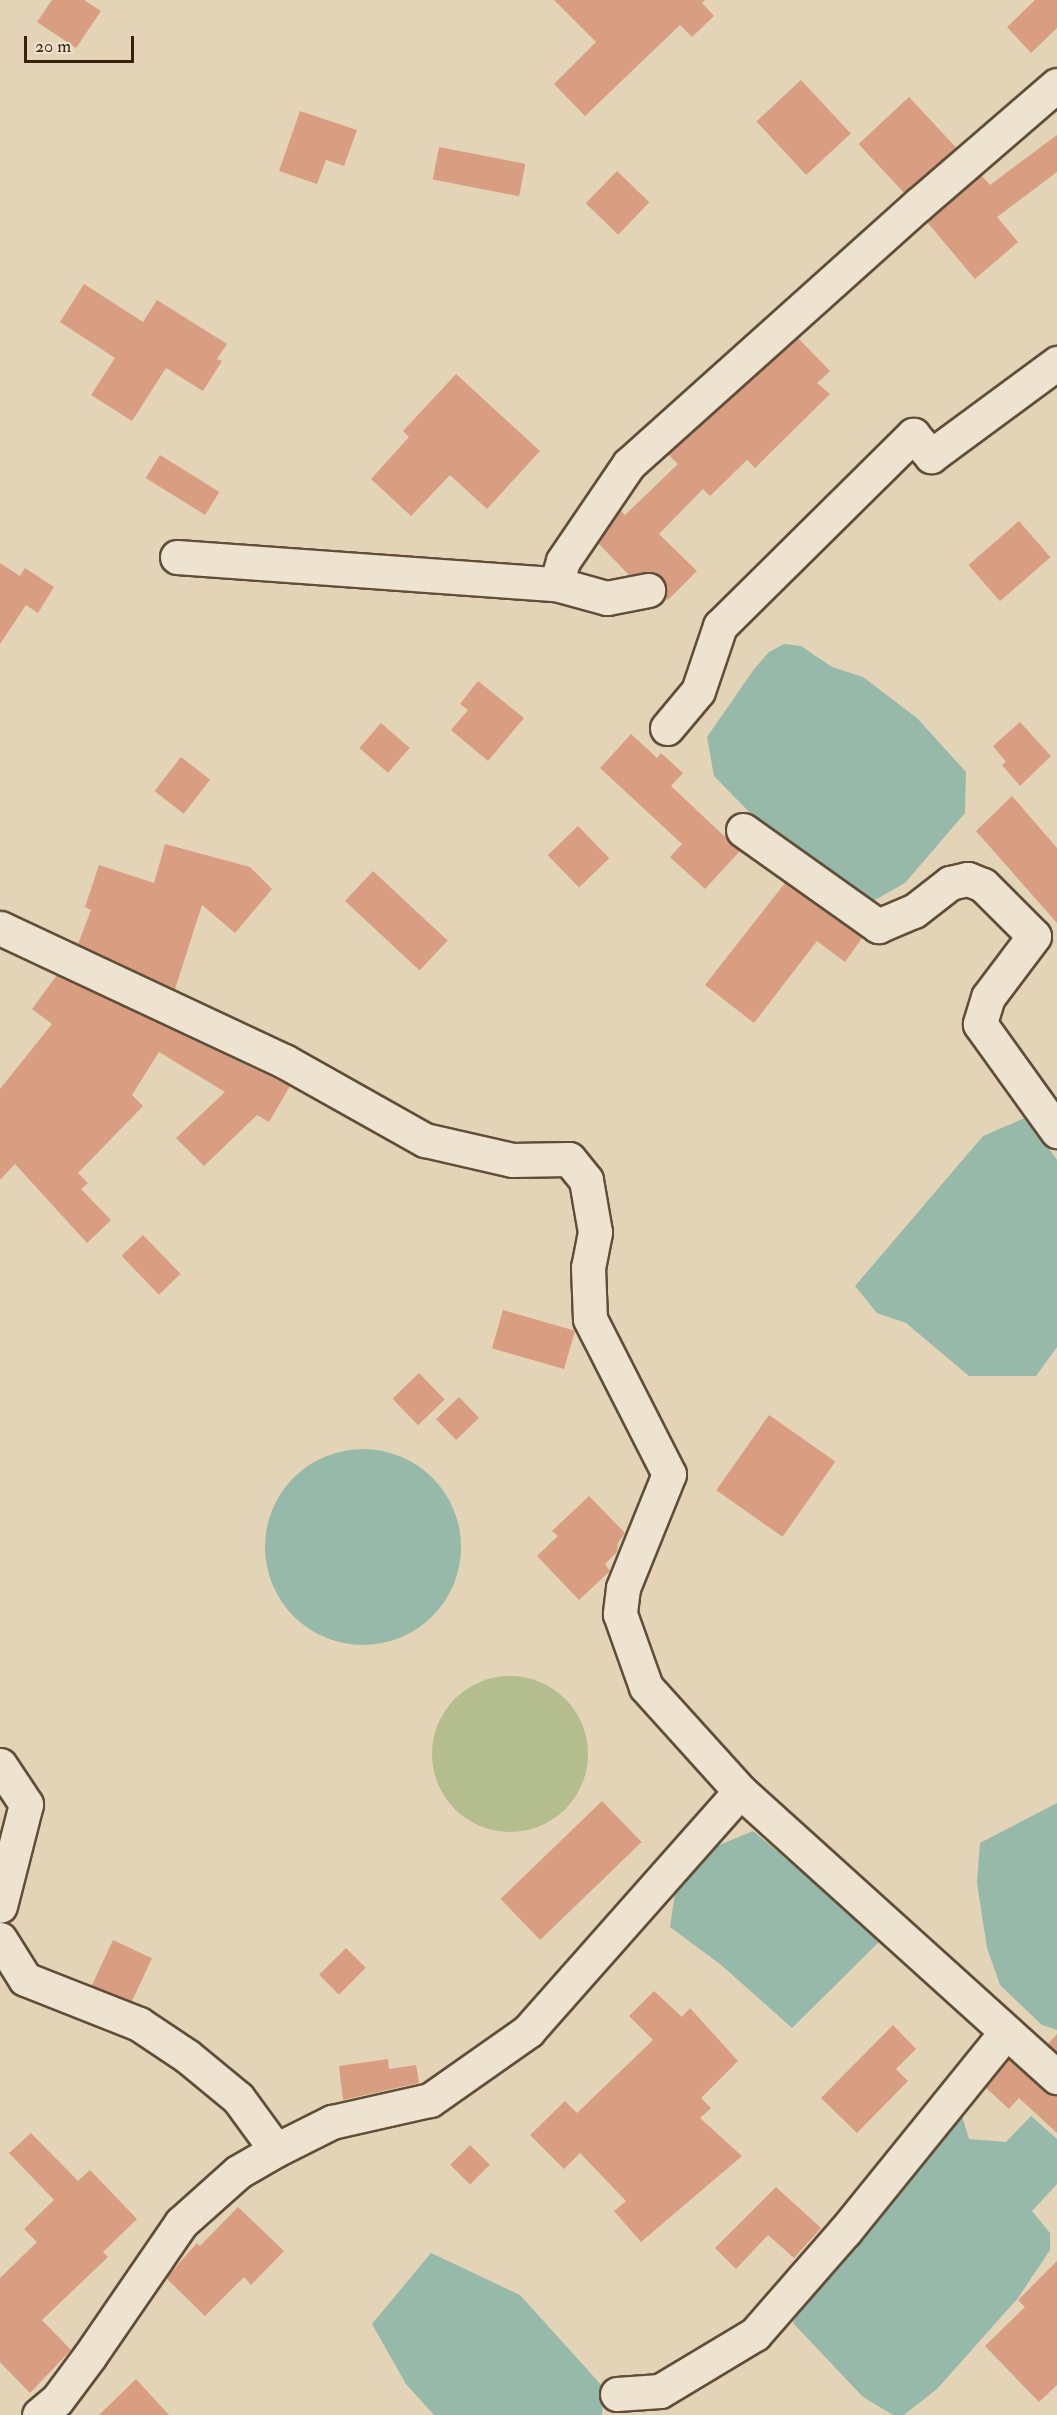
<!DOCTYPE html>
<html>
<head>
<meta charset="utf-8">
<style>
	body { margin:0 }
	#map { position:relative; width:1057px; height:2415px; overflow:hidden; background:#e3d4b7; font-family:"IM FELL Double Pica",serif }
	div>[style] { position:absolute }
	[style*='--x'] { left:calc(var(--x)*1px); top:calc(var(--y)*1px); width:calc(var(--w)*1px); rotate:calc(var(--a)*1deg) }
	.green>* { inset:0; background:#b4bd8e }
	.round { border-radius:50% }
	.water>* { inset:0; background:#96b9aa }
	.building>* { inset:0; background:#d99e82; transform-origin:0 0 }
	.roads { filter:drop-shadow(2px 0 #604e38) drop-shadow(-2px 0 #604e38) drop-shadow(0 2px #604e38) drop-shadow(0 -2px #604e38) }
	.street>* { height:33px; margin:-16.5px; padding:0 16.5px; transform-origin:16.5px; border-radius:16.5px; background:#ede3d0 }
	span { translate:-50% -50%; white-space:nowrap; text-align:center; line-height:1.15; -webkit-text-stroke:6px #ede3d0; paint-order:stroke }
	.scale { position:absolute; left:24px; top:36px; width:110px; height:27px; box-sizing:border-box; border:3px solid #35220e; border-top:0; padding-left:8px; font-size:18px; line-height:21px; white-space:nowrap; color:#35220e; -webkit-text-stroke:4px #ede3d0; paint-order:stroke }
</style>
</head>
<body>
<div id="map">
	<div class="green">
		<i class="round" style="left:432px;top:1676px;width:156px;height:156px"></i>
	</div>
	<div class="water">
		<i style="clip-path:polygon(784px 644px,801px 646px,832px 667px,863px 677px,917px 718px,966px 772px,965px 813px,905px 883px,866px 905px,758px 821px,714px 776px,707px 737px,755px 668px,769px 652px)"></i>
		<i style="clip-path:polygon(1027px 1117px,1057px 1160px,1057px 1347px,1036px 1376px,969px 1376px,906px 1323px,877px 1313px,855px 1286px,983px 1136px)"></i>
		<i class="round" style="left:265px;top:1449px;width:196px;height:196px"></i>
		<i style="clip-path:polygon(1057px 1803px,1057px 2030px,1042px 2025px,1000px 1985px,987px 1948px,977px 1883px,980px 1843px)"></i>
		<i style="clip-path:polygon(753px 1831px,882px 1939px,792px 2028px,720px 1964px,670px 1927px,675px 1893px,717px 1846px)"></i>
		<i style="clip-path:polygon(961px 2113px,969px 2139px,1006px 2142px,1031px 2116px,1057px 2139px,1057px 2184px,1032px 2211px,1050px 2233px,1050px 2250px,1018px 2298px,937px 2389px,904px 2415px,893px 2415px,863px 2397px,793px 2323px,804px 2296px)"></i>
		<i style="clip-path:polygon(431px 2253px,520px 2295px,604px 2388px,602px 2415px,434px 2415px,406px 2384px,372px 2324px)"></i>
	</div>
	<div class="building">
		<i style="clip-path:polygon(52px 0,84px 0,101px 11px,76px 48px,37px 22px)"></i>
		<i style="clip-path:polygon(554px 0,705px 0,702px 3px,714px 16px,692px 37px,680px 25px,585px 116px,554px 84px,596px 42px)"></i>
		<i style="clip-path:polygon(1035px 0,1057px 0,1057px 28px,1031px 53px,1007px 27px)"></i>
		<i style="left:801px;top:80px;width:73px;height:61px;rotate:47deg"></i>
		<i style="left:909px;top:97px;width:69px;height:69px;rotate:47deg"></i>
		<i style="clip-path:polygon(300px 111px,357px 130px,344px 166px,326px 160px,317px 184px,279px 171px)"></i>
		<i style="clip-path:polygon(1057px 135px,1057px 172px,997px 217px,1018px 242px,975px 279px,927px 222px,981px 175px,990px 185px)"></i>
		<i style="left:439px;top:147px;width:88px;height:33px;rotate:11deg"></i>
		<i style="left:617px;top:171px;width:45px;height:45px;rotate:44deg"></i>
		<i style="clip-path:polygon(84px 284px,143px 322px,157px 300px,227px 344px,217px 359px,222px 361px,203px 391px,166px 368px,132px 421px,91px 395px,115px 358px,60px 322px)"></i>
		<i style="clip-path:polygon(798px 338px,830px 371px,817px 383px,830px 394px,755px 468px,747px 460px,710px 496px,703px 489px,659px 534px,697px 571px,667px 601px,662px 577px,654px 572px,629px 575px,598px 543px,620px 510px,625px 515px,678px 464px,668px 454px)"></i>
		<i style="clip-path:polygon(456px 374px,540px 451px,487px 509px,450px 475px,411px 516px,371px 479px,409px 437px,403px 431px)"></i>
		<i style="left:160px;top:455px;width:70px;height:27px;rotate:32deg"></i>
		<i style="left:1019px;top:521px;width:48px;height:67px;rotate:49deg"></i>
		<i style="clip-path:polygon(0 563px,20px 576px,25px 568px,54px 587px,38px 613px,26px 605px,0 644px)"></i>
		<i style="clip-path:polygon(478px 681px,524px 718px,488px 761px,451px 730px,468px 710px,460px 704px)"></i>
		<i style="clip-path:polygon(1020px 722px,1051px 756px,1020px 786px,1002px 765px,1006px 762px,993px 746px)"></i>
		<i style="left:381px;top:723px;width:38px;height:33px;rotate:41deg"></i>
		<i style="clip-path:polygon(631px 734px,657px 758px,661px 753px,683px 773px,671px 786px,740px 851px,705px 889px,670px 857px,682px 844px,600px 768px)"></i>
		<i style="left:181px;top:757px;width:37px;height:43px;rotate:38deg"></i>
		<i style="clip-path:polygon(1012px 796px,1057px 848px,1057px 923px,976px 831px)"></i>
		<i style="left:578px;top:826px;width:45px;height:42px;rotate:46deg"></i>
		<i style="clip-path:polygon(165px 844px,250px 867px,272px 889px,235px 933px,202px 905px,175px 989px,78px 944px,91px 910px,85px 907px,99px 865px,154px 883px)"></i>
		<i style="left:373px;top:871px;width:102px;height:41px;rotate:43deg"></i>
		<i style="clip-path:polygon(785px 883px,862px 938px,845px 962px,817px 941px,754px 1023px,705px 985px)"></i>
		<i style="clip-path:polygon(57px 975px,290px 1086px,269px 1122px,257px 1115px,204px 1166px,176px 1138px,225px 1092px,159px 1052px,132px 1095px,143px 1106px,78px 1173px,88px 1183px,81px 1189px,111px 1220px,87px 1243px,15px 1164px,0 1180px,0 1089px,52px 1024px,32px 1009px)"></i>
		<i style="left:143px;top:1235px;width:54px;height:30px;rotate:46deg"></i>
		<i style="left:503px;top:1310px;width:75px;height:40px;rotate:16deg"></i>
		<i style="left:419px;top:1373px;width:37px;height:37px;rotate:46deg"></i>
		<i style="left:459px;top:1397px;width:29px;height:32px;rotate:46deg"></i>
		<i style="left:769px;top:1415px;width:81px;height:92px;rotate:35deg"></i>
		<i style="clip-path:polygon(589px 1496px,625px 1533px,618px 1543px,617px 1552px,605px 1564px,610px 1571px,579px 1600px,537px 1556px,558px 1536px,552px 1531px)"></i>
		<i style="left:602px;top:1801px;width:57px;height:141px;rotate:46deg"></i>
		<i style="left:113px;top:1940px;width:43px;height:51px;rotate:25deg"></i>
		<i style="left:346px;top:1948px;width:28px;height:38px;rotate:45deg"></i>
		<i style="clip-path:polygon(654px 1991px,682px 2017px,690px 2008px,738px 2061px,701px 2098px,711px 2108px,700px 2118px,742px 2156px,641px 2242px,614px 2211px,626px 2201px,580px 2153px,564px 2169px,530px 2135px,565px 2101px,577px 2113px,653px 2040px,629px 2016px)"></i>
		<i style="clip-path:polygon(893px 2025px,916px 2049px,896px 2069px,908px 2081px,857px 2133px,821px 2098px)"></i>
		<i style="clip-path:polygon(1057px 2034px,1057px 2052px,1048px 2044px)"></i>
		<i style="clip-path:polygon(388px 2059px,389px 2069px,416px 2065px,419px 2083px,343px 2100px,339px 2066px)"></i>
		<i style="clip-path:polygon(1009px 2059px,1044px 2091px,1057px 2095px,1057px 2133px,1019px 2098px,1009px 2109px,985px 2087px)"></i>
		<i style="clip-path:polygon(31px 2133px,78px 2181px,90px 2170px,137px 2219px,103px 2252px,108px 2257px,42px 2320px,71px 2350px,30px 2393px,0 2362px,0 2278px,37px 2242px,24px 2229px,54px 2200px,9px 2153px)"></i>
		<i style="left:470px;top:2145px;width:28px;height:28px;rotate:45deg"></i>
		<i style="clip-path:polygon(776px 2187px,821px 2228px,794px 2258px,768px 2235px,736px 2269px,715px 2248px)"></i>
		<i style="clip-path:polygon(238px 2207px,284px 2251px,251px 2285px,244px 2277px,205px 2316px,166px 2278px,197px 2243px,200px 2246px)"></i>
		<i style="clip-path:polygon(1057px 2261px,1057px 2385px,1039px 2402px,985px 2346px,1025px 2307px,1018px 2300px)"></i>
		<i style="clip-path:polygon(136px 2379px,169px 2415px,99px 2415px)"></i>
	</div>
	<div class="roads">
		<div class="street">
			<i style="--x:177;--y:557;--w:380;--a:4.1"></i>
			<i style="--x:556;--y:584;--w:53;--a:15.4"></i>
			<i style="--x:607;--y:598;--w:42;--a:-11"></i>
			<i style="--x:556;--y:584;--w:24;--a:-73"></i>
			<i style="--x:563;--y:561;--w:117;--a:-55.8"></i>
			<i style="--x:629;--y:464;--w:389;--a:-41.9"></i>
			<i style="--x:919;--y:204;--w:182;--a:-40.8"></i>
			<i style="--x:667;--y:728;--w:48;--a:-50"></i>
			<i style="--x:698;--y:691;--w:69;--a:-71.3"></i>
			<i style="--x:720;--y:626;--w:272;--a:-44.7"></i>
			<i style="--x:913;--y:435;--w:28;--a:49"></i>
			<i style="--x:931;--y:456;--w:157;--a:-36.4"></i>
			<i style="--x:743;--y:830;--w:166;--a:35.4"></i>
			<i style="--x:878;--y:926;--w:39;--a:-23"></i>
			<i style="--x:914;--y:911;--w:46;--a:-37.9"></i>
			<i style="--x:950;--y:883;--w:18;--a:-13"></i>
			<i style="--x:968;--y:879;--w:16;--a:22"></i>
			<i style="--x:983;--y:885;--w:72;--a:45"></i>
			<i style="--x:1034;--y:936;--w:76;--a:127"></i>
			<i style="--x:988;--y:997;--w:28;--a:107"></i>
			<i style="--x:980;--y:1024;--w:132;--a:54.3"></i>
			<i style="--x:0;--y:928;--w:314;--a:25.1"></i>
			<i style="--x:284;--y:1061;--w:162;--a:29.3"></i>
			<i style="--x:425;--y:1140;--w:89;--a:12.9"></i>
			<i style="--x:512;--y:1160;--w:57;--a:-1"></i>
			<i style="--x:569;--y:1159;--w:27;--a:51"></i>
			<i style="--x:586;--y:1180;--w:53;--a:80.2"></i>
			<i style="--x:595;--y:1232;--w:36;--a:101"></i>
			<i style="--x:588;--y:1267;--w:52;--a:87.8"></i>
			<i style="--x:590;--y:1319;--w:174;--a:63"></i>
			<i style="--x:669;--y:1474;--w:123;--a:112"></i>
			<i style="--x:623;--y:1588;--w:26;--a:97"></i>
			<i style="--x:620;--y:1614;--w:77;--a:70.4"></i>
			<i style="--x:646;--y:1687;--w:140;--a:47.9"></i>
			<i style="--x:0;--y:1765;--w:47;--a:56.3"></i>
			<i style="--x:26;--y:1804;--w:105;--a:104.3"></i>
			<i style="--x:0;--y:1939;--w:47;--a:58"></i>
			<i style="--x:25;--y:1979;--w:123;--a:21.5"></i>
			<i style="--x:139;--y:2024;--w:58;--a:33.7"></i>
			<i style="--x:187;--y:2056;--w:66;--a:39.5"></i>
			<i style="--x:238;--y:2098;--w:64;--a:53.8"></i>
			<i style="--x:276;--y:2150;--w:63;--a:-26.6"></i>
			<i style="--x:332;--y:2122;--w:100;--a:-12.7"></i>
			<i style="--x:430;--y:2100;--w:120;--a:-35.1"></i>
			<i style="--x:528;--y:2031;--w:320;--a:-48.5"></i>
			<i style="--x:740;--y:1791;--w:427;--a:42.1"></i>
			<i style="--x:617;--y:2394;--w:43;--a:-4"></i>
			<i style="--x:660;--y:2391;--w:111;--a:-31"></i>
			<i style="--x:755;--y:2334;--w:137;--a:-48.9"></i>
			<i style="--x:845;--y:2231;--w:256;--a:-51"></i>
			<i style="--x:39;--y:2415;--w:23;--a:-40"></i>
			<i style="--x:57;--y:2400;--w:54;--a:-53.3"></i>
			<i style="--x:89;--y:2357;--w:163;--a:-55.5"></i>
			<i style="--x:181;--y:2223;--w:76;--a:-41.8"></i>
			<i style="--x:238;--y:2172;--w:44;--a:-30.1"></i>
		</div>
	</div>
	<div class="scale">20 m</div>
</div>
</body>
</html>
